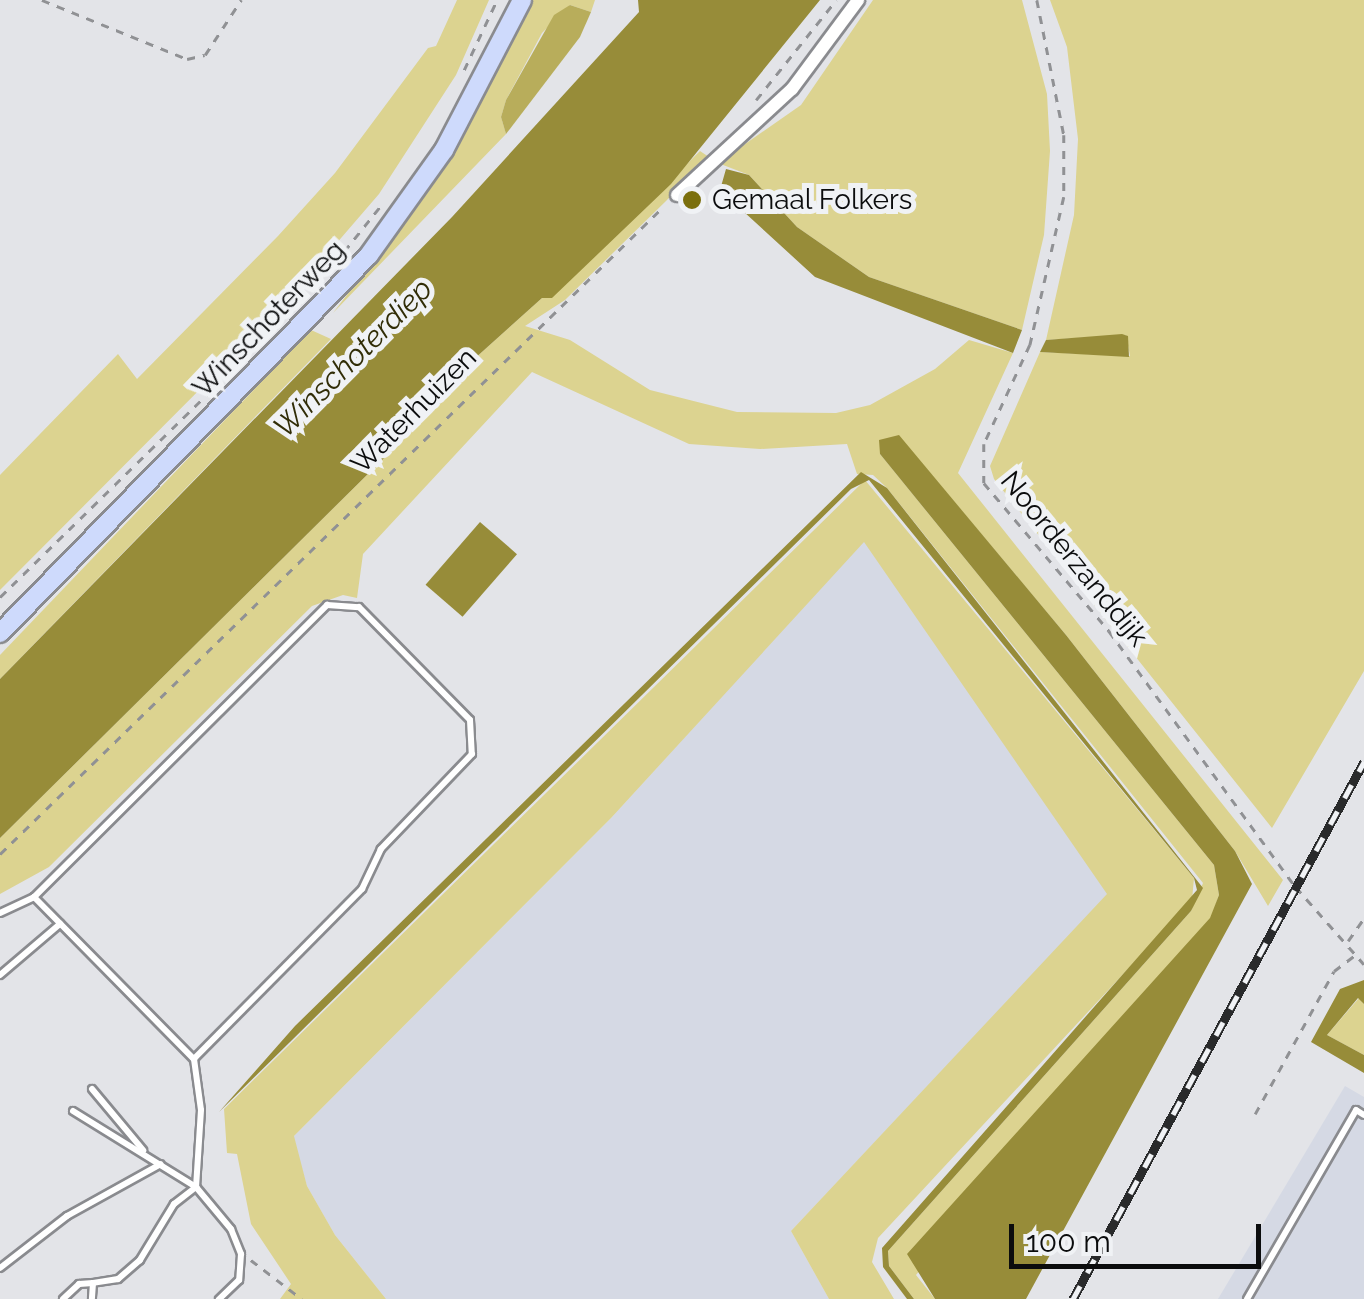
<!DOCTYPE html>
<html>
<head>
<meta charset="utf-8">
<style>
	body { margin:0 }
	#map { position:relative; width:1364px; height:1299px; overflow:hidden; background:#e3e4e8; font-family:Raleway,sans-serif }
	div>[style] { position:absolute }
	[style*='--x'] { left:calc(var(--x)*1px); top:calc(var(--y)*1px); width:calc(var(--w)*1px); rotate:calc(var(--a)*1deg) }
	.built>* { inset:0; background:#d5d9e4 }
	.green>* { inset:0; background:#dcd390 }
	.forest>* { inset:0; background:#b8ad5b }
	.water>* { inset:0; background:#978c39; transform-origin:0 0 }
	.path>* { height:2.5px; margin-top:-1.25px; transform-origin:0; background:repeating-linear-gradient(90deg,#909194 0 8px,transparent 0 16px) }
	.roads { filter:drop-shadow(2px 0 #8a8b8f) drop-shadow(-2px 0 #8a8b8f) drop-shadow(0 2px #8a8b8f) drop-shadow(0 -2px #8a8b8f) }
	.service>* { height:6px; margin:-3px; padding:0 3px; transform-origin:3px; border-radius:3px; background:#fff }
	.minor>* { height:12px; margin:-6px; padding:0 6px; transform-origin:6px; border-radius:6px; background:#fff }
	.secondary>* { height:18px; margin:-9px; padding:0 9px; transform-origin:9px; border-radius:9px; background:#cedafc }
	.rail>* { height:9px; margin-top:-4.5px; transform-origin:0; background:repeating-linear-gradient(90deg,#f0f2f5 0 15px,#292a2b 0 30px); box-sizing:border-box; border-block:2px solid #292a2b }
	.dots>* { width:28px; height:28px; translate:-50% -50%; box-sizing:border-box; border:5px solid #f0f2f5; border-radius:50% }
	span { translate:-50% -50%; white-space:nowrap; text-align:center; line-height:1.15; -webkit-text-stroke:10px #f0f2f5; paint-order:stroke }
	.poi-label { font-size:28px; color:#0b0c0d }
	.left { translate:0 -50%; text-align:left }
	.street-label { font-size:28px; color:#0b0c0d }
	.water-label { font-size:30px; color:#312d07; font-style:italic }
	.scale { position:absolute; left:1009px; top:1224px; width:252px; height:45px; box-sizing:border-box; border:5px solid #0b0c0d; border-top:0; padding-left:12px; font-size:30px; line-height:35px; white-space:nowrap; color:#0b0c0d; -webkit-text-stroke:8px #f0f2f5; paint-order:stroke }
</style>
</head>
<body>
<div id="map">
	<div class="built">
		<i style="clip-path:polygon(864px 541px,1108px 894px,791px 1231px,829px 1299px,386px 1299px,335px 1235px,307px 1186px,293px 1137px,612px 817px)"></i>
		<i style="clip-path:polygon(1345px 1086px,1364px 1097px,1364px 1299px,1218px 1299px)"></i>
	</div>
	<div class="green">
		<i style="clip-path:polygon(457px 0,489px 0,456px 75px,379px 194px,279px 310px,0 590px,0 475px,118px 354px,137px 379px,278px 236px,335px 173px,428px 48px,436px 46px)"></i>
		<i style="clip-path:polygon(532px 0,595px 0,591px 12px,570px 5px,542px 33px,506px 100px,501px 117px,506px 134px,333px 313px,441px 172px)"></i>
		<i style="clip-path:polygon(873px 0,1022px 0,1047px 94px,1050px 151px,1044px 235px,1022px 330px,869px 277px,797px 227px,749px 175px,718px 163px,801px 105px)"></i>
		<i style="clip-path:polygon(1050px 0,1364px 0,1364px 671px,1272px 828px,994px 479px,990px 466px,1040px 352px,1130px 356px,1126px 335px,1046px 340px,1074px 215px,1078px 139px,1067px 47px)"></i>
		<i style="clip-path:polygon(700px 151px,709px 157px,666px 201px,565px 300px,525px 326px,570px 340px,650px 390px,737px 412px,836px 413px,870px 405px,935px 369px,969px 340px,1013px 353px,958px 473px,1283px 880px,1268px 906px,1235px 851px,1066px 635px,899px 436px,880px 454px,1214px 865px,1219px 895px,1211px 918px,916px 1275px,935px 1299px,914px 1299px,889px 1266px,888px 1251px,1191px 911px,1203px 883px,887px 488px,873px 475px,857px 474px,847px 444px,760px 449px,689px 444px,532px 372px,363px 554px,357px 598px,343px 595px,312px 606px,49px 867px,0 894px,0 838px,471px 372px,473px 360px,542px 298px,552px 297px)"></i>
		<i style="clip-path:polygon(311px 330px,331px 339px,0 679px,0 655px)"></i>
		<i style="clip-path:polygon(865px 480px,1194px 878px,1192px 900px,878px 1238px,872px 1262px,894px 1299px,829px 1299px,791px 1231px,1107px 894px,864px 542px,612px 817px,294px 1136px,307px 1186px,335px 1235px,386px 1299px,280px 1299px,291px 1284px,251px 1224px,237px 1154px,227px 1153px,224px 1109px)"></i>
		<i style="clip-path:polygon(1359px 998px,1364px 1004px,1364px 1055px,1327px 1035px)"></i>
	</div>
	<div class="forest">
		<i style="clip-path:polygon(570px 5px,591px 12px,580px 37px,506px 134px,501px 117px,506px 100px,554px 15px)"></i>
	</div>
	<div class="water">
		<i style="clip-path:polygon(638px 0,820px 0,671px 184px,552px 298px,542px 298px,473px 360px,471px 372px,0 838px,0 679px,452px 217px,639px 12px)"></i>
		<i style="clip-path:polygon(726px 169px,749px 175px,797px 227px,869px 277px,1022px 330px,1013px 353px,815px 277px,720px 190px)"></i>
		<i style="clip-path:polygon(1122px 334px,1128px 336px,1129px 357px,1040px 352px,1046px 340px)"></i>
		<i style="clip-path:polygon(899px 435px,1066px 635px,1235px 851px,1252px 884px,1026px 1299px,935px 1299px,907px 1254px,1210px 918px,1219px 895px,1214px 865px,880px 454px,879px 440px)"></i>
		<i style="clip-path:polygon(861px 472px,887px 488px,1203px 888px,1191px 911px,888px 1251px,889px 1266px,914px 1299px,907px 1299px,883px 1267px,882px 1248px,1197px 890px,1194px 878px,869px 480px,851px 489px,219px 1112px,295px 1026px)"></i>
		<i style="left:480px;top:522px;width:49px;height:83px;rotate:41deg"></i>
		<i style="clip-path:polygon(1364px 980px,1364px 1004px,1358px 998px,1327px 1035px,1364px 1055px,1364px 1073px,1311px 1042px,1340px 989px)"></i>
	</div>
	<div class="path">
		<i style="--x:42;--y:0;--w:157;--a:22.1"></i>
		<i style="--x:187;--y:59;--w:18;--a:-13"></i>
		<i style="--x:205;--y:55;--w:66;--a:-56.8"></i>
		<i style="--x:1037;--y:0;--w:138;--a:78.7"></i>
		<i style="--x:1064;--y:135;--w:62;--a:90"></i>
		<i style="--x:1064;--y:197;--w:152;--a:102.9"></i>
		<i style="--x:1030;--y:345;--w:109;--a:114.9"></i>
		<i style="--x:984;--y:444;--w:39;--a:90"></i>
		<i style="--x:984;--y:483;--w:194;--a:49.8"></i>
		<i style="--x:1109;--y:631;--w:317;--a:53.9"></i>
		<i style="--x:1296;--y:887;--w:103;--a:48.6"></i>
		<i style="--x:464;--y:70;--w:77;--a:-64.8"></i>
		<i style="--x:756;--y:100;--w:128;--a:-51.3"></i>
		<i style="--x:334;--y:264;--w:77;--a:-51.3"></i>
		<i style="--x:0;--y:597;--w:289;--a:-44.4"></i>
		<i style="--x:0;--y:854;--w:928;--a:-44.3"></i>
		<i style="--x:1348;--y:941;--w:28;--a:-55"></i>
		<i style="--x:1255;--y:1114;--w:163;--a:-61.1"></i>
		<i style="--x:1334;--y:971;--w:26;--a:-37"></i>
		<i style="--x:251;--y:1260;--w:64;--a:37.4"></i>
	</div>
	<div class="roads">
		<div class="service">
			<i style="--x:34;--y:897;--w:414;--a:-44.9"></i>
			<i style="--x:327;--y:605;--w:32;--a:4"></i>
			<i style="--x:359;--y:607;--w:158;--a:45.5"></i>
			<i style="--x:470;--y:720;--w:34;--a:87"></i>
			<i style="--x:472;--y:754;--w:132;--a:133.8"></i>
			<i style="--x:381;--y:849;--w:44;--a:115.4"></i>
			<i style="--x:362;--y:889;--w:239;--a:134.7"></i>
			<i style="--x:0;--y:913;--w:38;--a:-25"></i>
			<i style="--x:34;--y:897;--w:228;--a:45.4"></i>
			<i style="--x:194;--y:1059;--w:51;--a:82.2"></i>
			<i style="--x:201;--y:1110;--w:77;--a:93.7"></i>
			<i style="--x:196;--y:1187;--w:28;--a:142"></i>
			<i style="--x:174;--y:1204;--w:66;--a:121.3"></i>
			<i style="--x:140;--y:1260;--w:29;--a:139"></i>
			<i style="--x:118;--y:1279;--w:25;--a:171"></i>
			<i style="--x:0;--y:975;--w:79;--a:-40.4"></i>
			<i style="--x:92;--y:1089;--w:80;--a:50.1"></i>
			<i style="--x:73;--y:1111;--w:145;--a:31.7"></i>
			<i style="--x:196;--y:1187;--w:55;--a:50.2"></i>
			<i style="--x:231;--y:1229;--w:27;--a:68"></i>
			<i style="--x:241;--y:1254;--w:26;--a:94"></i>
			<i style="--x:239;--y:1280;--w:28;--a:136"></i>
			<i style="--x:0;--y:1268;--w:85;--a:-37.8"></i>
			<i style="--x:67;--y:1216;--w:107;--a:-29"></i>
			<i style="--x:63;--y:1299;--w:22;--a:-43"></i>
			<i style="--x:79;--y:1284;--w:14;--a:-4"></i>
			<i style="--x:93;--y:1283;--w:16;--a:94"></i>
			<i style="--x:1247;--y:1299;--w:218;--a:-60"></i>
			<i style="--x:1356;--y:1110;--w:9;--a:32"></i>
		</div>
		<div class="minor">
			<i style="--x:677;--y:195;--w:156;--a:-42.7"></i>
			<i style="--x:792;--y:89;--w:111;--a:-53.4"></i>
		</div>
		<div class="secondary">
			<i style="--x:0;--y:633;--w:528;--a:-45.69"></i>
			<i style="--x:369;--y:255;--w:129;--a:-54.5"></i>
			<i style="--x:444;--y:150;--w:169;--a:-62.5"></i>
		</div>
	</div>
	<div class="rail">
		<i style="--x:1073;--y:1299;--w:611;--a:-61.55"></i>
	</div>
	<div class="dots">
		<i style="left:692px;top:200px;background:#7b6f0d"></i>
	</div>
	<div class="poi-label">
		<span class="left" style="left:712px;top:200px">Gemaal Folkers</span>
	</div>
	<div class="street-label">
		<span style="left:269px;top:319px;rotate:-46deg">Winschoterweg</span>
		<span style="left:414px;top:411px;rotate:-45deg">Waterhuizen</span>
		<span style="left:1074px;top:559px;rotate:51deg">Noorderzanddijk</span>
	</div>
	<div class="water-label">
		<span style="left:353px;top:358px;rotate:-45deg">Winschoterdiep</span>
	</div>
	<div class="scale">100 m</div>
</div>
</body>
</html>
